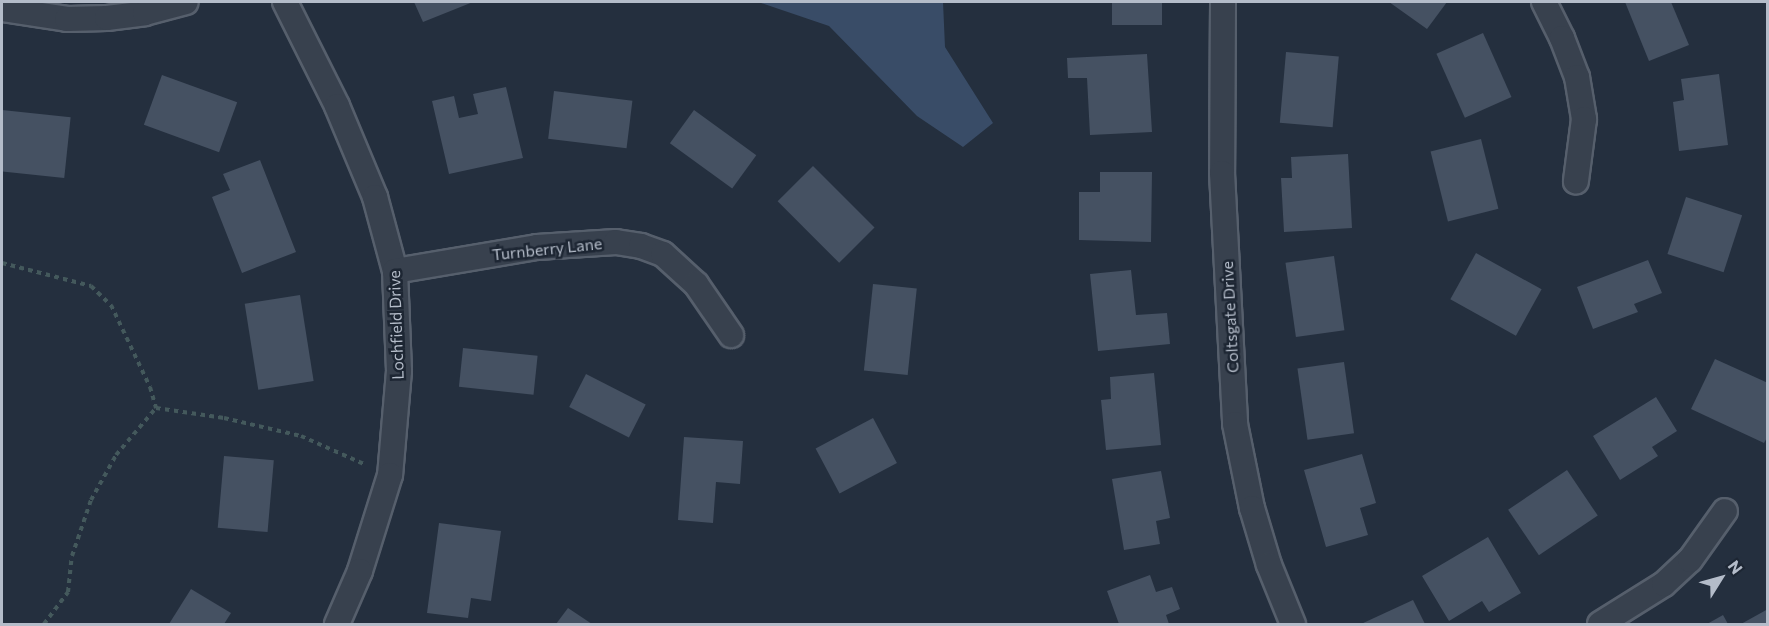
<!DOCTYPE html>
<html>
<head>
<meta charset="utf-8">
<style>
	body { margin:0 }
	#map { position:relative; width:1769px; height:626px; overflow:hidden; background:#242f3e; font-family:Commissioner,sans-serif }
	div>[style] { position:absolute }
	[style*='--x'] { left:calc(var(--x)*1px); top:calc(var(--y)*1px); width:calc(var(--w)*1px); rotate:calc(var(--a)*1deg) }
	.water>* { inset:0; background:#394c67 }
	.building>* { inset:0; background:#455162; transform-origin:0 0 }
	.path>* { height:4px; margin-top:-2px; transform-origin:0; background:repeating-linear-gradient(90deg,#44595c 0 4.5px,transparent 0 9px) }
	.roads { filter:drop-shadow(2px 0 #565f6c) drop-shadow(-2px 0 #565f6c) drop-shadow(0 2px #565f6c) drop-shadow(0 -2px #565f6c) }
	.minor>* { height:24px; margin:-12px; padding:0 12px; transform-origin:12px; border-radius:12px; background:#38414e }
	span { translate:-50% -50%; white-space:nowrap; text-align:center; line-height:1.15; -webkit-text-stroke:5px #1d2633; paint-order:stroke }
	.street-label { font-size:16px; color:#b4bcc9 }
	.frame { position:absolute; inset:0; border:3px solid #b4bcc9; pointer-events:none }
	.north { position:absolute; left:1691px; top:548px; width:60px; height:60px; -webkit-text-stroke:4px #1d2633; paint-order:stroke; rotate:53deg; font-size:16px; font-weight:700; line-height:24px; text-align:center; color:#b4bcc9 }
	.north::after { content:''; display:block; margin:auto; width:21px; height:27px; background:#b4bcc9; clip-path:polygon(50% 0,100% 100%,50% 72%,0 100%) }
</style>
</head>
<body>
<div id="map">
	<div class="water">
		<i style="clip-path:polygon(758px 2px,943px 2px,945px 47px,993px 123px,963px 147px,917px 116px,829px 26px)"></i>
	</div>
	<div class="building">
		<i style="clip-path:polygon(414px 2px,473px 2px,423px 22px)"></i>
		<i style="left:1112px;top:2px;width:50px;height:23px"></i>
		<i style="clip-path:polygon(1389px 2px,1447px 2px,1427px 29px)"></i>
		<i style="clip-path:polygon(1625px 2px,1671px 2px,1689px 45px,1649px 61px)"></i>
		<i style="left:1483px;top:33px;width:70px;height:51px;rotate:66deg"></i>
		<i style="left:1286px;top:52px;width:53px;height:71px;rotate:5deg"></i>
		<i style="clip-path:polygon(1147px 54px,1152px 132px,1090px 135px,1087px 78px,1068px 78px,1067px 58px)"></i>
		<i style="clip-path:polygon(1719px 74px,1728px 145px,1679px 151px,1673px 102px,1684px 100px,1681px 79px)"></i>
		<i style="left:162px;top:75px;width:80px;height:53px;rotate:20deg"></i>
		<i style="clip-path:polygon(506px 87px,523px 158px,449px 174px,432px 101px,454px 96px,459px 118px,478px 114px,473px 94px)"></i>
		<i style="left:554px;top:91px;width:79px;height:48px;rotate:7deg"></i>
		<i style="left:2px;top:110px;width:69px;height:61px;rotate:6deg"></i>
		<i style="left:694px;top:110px;width:77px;height:41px;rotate:36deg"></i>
		<i style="left:1481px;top:139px;width:72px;height:52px;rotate:76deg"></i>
		<i style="clip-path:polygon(1348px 154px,1352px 228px,1284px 232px,1281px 178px,1292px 178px,1291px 157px)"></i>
		<i style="clip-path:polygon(260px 160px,296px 252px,242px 273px,212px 197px,230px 190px,223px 174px)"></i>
		<i style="left:813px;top:166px;width:87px;height:50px;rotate:45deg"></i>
		<i style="clip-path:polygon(1100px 172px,1152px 172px,1151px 242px,1079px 240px,1079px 192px,1100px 192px)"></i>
		<i style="left:1686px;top:197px;width:59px;height:60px;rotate:18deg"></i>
		<i style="left:1476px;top:253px;width:75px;height:53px;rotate:29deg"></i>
		<i style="left:1334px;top:256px;width:75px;height:49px;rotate:82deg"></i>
		<i style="clip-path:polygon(1648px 260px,1662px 293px,1634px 304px,1638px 312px,1593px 329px,1577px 287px)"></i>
		<i style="clip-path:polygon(1131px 270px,1136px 315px,1167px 313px,1170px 344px,1098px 351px,1090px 274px)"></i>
		<i style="left:873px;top:284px;width:44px;height:87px;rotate:6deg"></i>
		<i style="left:300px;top:295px;width:87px;height:56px;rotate:81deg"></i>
		<i style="left:463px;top:348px;width:75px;height:39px;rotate:6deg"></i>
		<i style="clip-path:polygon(1715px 359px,1768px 383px,1768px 436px,1764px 443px,1691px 409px)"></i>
		<i style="left:1344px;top:362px;width:72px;height:47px;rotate:82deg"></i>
		<i style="clip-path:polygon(1154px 373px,1161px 445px,1106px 450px,1101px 400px,1111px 399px,1110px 377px)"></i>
		<i style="left:586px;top:374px;width:67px;height:37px;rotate:27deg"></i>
		<i style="clip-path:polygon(1656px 397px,1677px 431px,1652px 447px,1658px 456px,1620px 480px,1593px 436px)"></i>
		<i style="left:873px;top:418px;width:51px;height:65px;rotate:62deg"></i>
		<i style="clip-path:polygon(684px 437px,743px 441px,740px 484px,716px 482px,713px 523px,678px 520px)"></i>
		<i style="clip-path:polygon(1362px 454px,1376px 503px,1360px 508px,1368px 535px,1326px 547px,1304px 470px)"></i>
		<i style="left:224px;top:456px;width:50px;height:72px;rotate:5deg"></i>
		<i style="left:1567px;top:470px;width:55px;height:71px;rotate:56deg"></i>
		<i style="clip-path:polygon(1161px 471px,1170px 518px,1156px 521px,1160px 544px,1124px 550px,1112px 479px)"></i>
		<i style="clip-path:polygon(439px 523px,501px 531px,491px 601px,471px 598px,468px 618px,427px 613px)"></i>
		<i style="clip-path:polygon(1488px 537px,1521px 593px,1489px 612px,1482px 601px,1449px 621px,1422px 576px)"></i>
		<i style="clip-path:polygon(1150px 575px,1156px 592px,1172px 587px,1180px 609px,1166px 615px,1169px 624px,1119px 624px,1107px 591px)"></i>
		<i style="clip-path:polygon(191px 589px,231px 613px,224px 624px,169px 624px)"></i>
		<i style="clip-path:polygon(1413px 600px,1425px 624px,1361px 624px)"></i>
		<i style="clip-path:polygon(568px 608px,592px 624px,556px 624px)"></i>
		<i style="clip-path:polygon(1768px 609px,1768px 624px,1741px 624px)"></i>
		<i style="clip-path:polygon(1723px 615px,1728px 624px,1707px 624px)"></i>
	</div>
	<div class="path">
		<i style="--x:2;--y:263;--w:92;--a:14.5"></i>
		<i style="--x:91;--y:286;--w:28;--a:44"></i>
		<i style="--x:111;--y:305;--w:91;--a:64.6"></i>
		<i style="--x:150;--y:387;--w:22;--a:74"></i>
		<i style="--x:156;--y:408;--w:69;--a:8.4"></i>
		<i style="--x:224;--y:418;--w:79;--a:13.2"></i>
		<i style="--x:301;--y:436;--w:71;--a:24"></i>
		<i style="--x:44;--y:624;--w:40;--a:-53"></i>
		<i style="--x:68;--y:592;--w:36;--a:-84"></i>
		<i style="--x:72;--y:556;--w:59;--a:-71.3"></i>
		<i style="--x:91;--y:500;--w:51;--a:-60.9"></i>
		<i style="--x:116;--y:455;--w:62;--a:-49.6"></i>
	</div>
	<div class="roads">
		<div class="minor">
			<i style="--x:285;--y:2;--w:116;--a:63.4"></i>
			<i style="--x:337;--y:106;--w:99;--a:67.3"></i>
			<i style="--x:375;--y:197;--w:77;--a:74.9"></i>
			<i style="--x:395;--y:271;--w:100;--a:87.7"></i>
			<i style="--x:399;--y:371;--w:104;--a:94.9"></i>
			<i style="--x:390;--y:475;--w:101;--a:107.4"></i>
			<i style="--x:360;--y:571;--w:58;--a:113.5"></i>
			<i style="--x:1223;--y:2;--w:171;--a:90.3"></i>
			<i style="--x:1222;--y:173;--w:251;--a:87"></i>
			<i style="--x:1235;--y:424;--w:86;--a:78.6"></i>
			<i style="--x:1252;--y:508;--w:59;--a:73.4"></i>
			<i style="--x:1269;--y:565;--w:64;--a:67.9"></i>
			<i style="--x:1544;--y:2;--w:40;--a:63.4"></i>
			<i style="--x:1562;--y:38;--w:42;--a:69"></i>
			<i style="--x:1577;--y:77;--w:43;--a:80.5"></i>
			<i style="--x:1584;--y:119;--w:63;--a:97.4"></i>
			<i style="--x:2;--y:9;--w:66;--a:8.7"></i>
			<i style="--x:67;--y:19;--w:40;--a:-1.4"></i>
			<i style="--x:107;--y:18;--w:38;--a:-7"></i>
			<i style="--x:145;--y:13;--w:42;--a:-15"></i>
			<i style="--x:395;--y:271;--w:144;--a:-9.6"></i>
			<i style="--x:537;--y:247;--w:79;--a:-3.6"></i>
			<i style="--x:616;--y:242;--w:25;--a:9"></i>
			<i style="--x:641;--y:246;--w:23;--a:20"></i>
			<i style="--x:663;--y:254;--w:45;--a:42.3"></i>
			<i style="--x:696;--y:284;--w:62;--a:55.5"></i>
			<i style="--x:1600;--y:624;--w:75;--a:-32"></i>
			<i style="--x:1664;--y:584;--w:35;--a:-43"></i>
			<i style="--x:1690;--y:560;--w:60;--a:-54.5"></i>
		</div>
	</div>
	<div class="street-label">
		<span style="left:547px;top:249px;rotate:-6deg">Turnberry Lane</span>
		<span style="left:1230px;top:317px;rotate:-93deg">Coltsgate Drive</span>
		<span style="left:396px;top:325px;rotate:-92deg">Lochfield Drive</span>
	</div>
	<div class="frame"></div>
	<div class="north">N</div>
</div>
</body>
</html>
